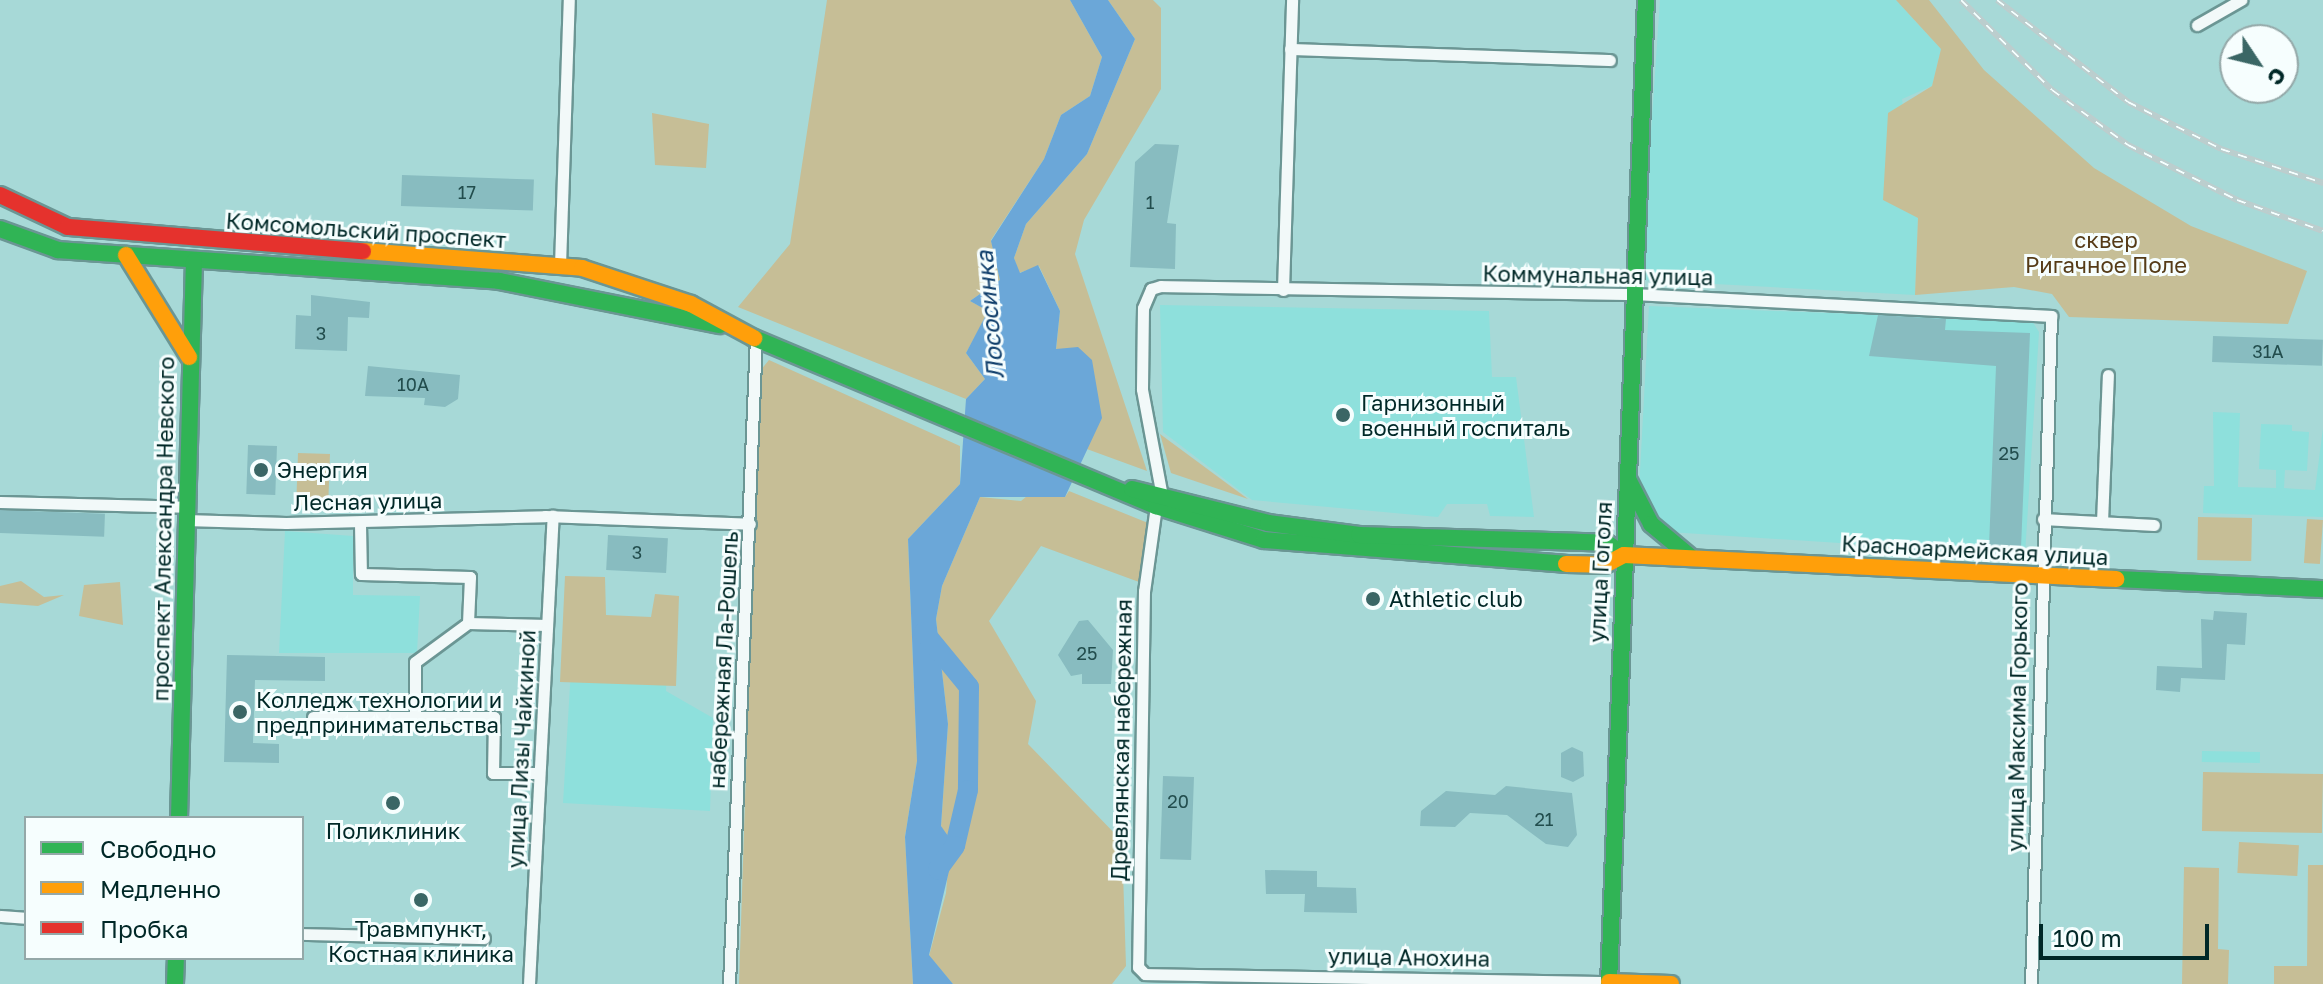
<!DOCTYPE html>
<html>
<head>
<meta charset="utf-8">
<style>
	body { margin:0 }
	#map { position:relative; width:2323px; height:984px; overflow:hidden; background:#a7d9d7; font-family:"Golos Text",sans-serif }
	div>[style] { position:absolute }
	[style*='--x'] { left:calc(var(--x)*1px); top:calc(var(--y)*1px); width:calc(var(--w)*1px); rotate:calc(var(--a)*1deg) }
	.built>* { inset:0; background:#8ee0dc; transform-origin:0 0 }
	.green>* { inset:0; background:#c6be96; transform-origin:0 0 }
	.water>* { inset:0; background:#6ba7d8 }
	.river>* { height:20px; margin:-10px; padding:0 10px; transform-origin:10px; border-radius:10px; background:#6ba7d8 }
	.building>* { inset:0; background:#88bcc0; transform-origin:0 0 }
	.roads { filter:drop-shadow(2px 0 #6b9694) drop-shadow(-2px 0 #6b9694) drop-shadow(0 2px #6b9694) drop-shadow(0 -2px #6b9694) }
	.street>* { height:11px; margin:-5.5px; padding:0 5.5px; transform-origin:5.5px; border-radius:5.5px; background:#f2f9f9 }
	.fast>* { height:16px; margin:-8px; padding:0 8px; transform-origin:8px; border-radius:8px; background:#30b455 }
	.slow>* { height:16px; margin:-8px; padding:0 8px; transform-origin:8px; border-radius:8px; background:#ff9f0a }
	.jam>* { height:16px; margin:-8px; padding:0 8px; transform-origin:8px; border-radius:8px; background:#e5322d }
	.rail>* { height:6px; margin-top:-3px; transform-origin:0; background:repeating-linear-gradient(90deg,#f6fefe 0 9px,#bdcdcd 0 18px); box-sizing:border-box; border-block:2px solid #bdcdcd }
	.dots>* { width:22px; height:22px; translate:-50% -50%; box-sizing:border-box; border:4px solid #f6fefe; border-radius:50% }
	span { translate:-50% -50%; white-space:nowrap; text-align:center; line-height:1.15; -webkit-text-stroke:6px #f6fefe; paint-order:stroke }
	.number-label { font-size:18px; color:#224d4d }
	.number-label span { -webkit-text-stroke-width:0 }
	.street-label { font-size:22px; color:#002827 }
	.park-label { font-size:22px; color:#553b17 }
	.poi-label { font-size:22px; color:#002827 }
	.left { translate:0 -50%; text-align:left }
	.water-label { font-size:24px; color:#0e3d6a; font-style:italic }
	.legend { position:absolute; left:24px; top:816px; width:280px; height:144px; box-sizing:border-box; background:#f6fefe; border:2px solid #94a8a8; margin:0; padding:10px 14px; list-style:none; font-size:24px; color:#002827 }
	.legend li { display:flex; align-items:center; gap:16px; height:40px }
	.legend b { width:40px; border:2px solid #94a8a8 }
	.north { position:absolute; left:2219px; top:24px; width:80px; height:80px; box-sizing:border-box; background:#f6fefe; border:2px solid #94a8a8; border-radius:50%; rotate:125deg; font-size:22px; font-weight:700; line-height:32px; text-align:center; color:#002827 }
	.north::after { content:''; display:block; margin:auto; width:28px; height:36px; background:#3a6665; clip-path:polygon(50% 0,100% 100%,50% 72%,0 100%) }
	.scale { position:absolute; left:2039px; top:924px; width:170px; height:36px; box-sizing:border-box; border:4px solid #002827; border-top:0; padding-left:10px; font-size:24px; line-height:28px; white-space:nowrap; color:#002827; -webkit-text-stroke:6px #f6fefe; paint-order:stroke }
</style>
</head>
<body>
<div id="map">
	<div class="built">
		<i style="clip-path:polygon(1660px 0,1896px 0,1941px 49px,1932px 86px,1902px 99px,1918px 218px,1915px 295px,1641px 280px)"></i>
		<i style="clip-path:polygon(1160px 305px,1489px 311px,1492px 377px,1516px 377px,1534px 517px,1490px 516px,1487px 504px,1447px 504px,1438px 517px,1252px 500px,1163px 432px)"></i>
		<i style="clip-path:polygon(1649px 306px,2032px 321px,2039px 332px,2025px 555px,1669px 532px,1639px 490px)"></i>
		<i style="clip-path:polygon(2213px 412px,2240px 413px,2238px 487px,2276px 488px,2276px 470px,2259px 469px,2261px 424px,2292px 425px,2292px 431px,2309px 432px,2307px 471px,2285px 470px,2284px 488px,2315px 490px,2323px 428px,2323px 517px,2203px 513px,2204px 486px,2214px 486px)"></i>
		<i style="clip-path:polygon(285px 531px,353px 536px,353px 595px,420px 596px,417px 653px,279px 653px)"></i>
		<i style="clip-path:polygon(574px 618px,669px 620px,666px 691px,713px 718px,710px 811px,563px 803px)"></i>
		<i style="left:2202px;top:751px;width:58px;height:11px;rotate:1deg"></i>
	</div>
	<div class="green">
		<i style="clip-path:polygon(827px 0,1070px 0,1102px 57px,1090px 96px,1061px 115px,1044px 159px,991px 240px,1000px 280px,970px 301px,989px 311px,966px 353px,985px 379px,966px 399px,738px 307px,790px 244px)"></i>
		<i style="clip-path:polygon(1108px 0,1153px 0,1161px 8px,1161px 89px,1084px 220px,1075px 254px,1147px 471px,1084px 448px,1056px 350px,1060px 311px,1039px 266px,1019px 273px,1014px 258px,1026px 224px,1087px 154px,1135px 39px)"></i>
		<i style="clip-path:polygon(1896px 0,1929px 0,1984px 70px,2094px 168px,2191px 226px,2307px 271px,2288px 324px,2069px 317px,2052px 294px,2014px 287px,1915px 295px,1918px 218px,1883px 200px,1888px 113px,1932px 86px,1941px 49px)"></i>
		<i style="clip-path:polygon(652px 113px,709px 124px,706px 168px,655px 165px)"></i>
		<i style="clip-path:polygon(769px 360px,960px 446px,960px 484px,908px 539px,917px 761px,905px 837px,913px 984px,739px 984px,759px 372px)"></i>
		<i style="clip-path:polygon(1160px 434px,1248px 499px,1171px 473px)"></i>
		<i style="left:298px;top:453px;width:32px;height:52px;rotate:2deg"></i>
		<i style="clip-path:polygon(1069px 491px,1158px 527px,1139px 582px,1041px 546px,989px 621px,1036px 701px,1028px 744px,1122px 841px,1126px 966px,1112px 984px,953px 984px,929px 956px,946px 893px,950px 845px,941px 826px,948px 724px,936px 619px,942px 586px,980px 497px,1021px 501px,1032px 492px,1065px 497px)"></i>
		<i style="left:2198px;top:517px;width:54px;height:43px;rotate:1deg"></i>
		<i style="left:2307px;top:519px;width:16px;height:44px;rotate:4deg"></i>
		<i style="clip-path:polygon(565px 576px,605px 577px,606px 615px,651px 617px,655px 594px,679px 596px,676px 686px,560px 682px)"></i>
		<i style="clip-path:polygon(21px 581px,44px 597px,64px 595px,38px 606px,0 603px,0 586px)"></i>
		<i style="clip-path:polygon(120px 582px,123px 625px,79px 616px,84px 585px)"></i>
		<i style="left:2203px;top:772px;width:120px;height:59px;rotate:1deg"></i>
		<i style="left:2239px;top:842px;width:60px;height:31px;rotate:3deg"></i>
		<i style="clip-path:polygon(2308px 865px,2323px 865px,2323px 984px,2274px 984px,2274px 966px,2307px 966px)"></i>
		<i style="clip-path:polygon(2184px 867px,2219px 868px,2218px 949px,2229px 950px,2228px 984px,2182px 984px)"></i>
	</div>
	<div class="water">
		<i style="clip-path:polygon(1070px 0,1108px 0,1135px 39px,1087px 154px,1026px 224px,1014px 258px,1020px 273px,1038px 265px,1060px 311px,1056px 349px,1078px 347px,1092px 360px,1102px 418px,1065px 497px,980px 497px,942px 586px,936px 619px,948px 724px,941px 826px,955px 846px,929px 955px,953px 984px,913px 984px,905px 837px,917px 761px,908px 539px,960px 484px,966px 399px,985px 379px,966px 353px,988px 311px,970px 301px,1000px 280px,991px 241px,1044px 159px,1061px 115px,1090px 96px,1102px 57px)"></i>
	</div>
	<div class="river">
		<i style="--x:924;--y:632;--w:71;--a:50.7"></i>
		<i style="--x:969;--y:687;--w:103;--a:90.6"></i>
		<i style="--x:968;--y:790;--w:57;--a:103.1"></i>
		<i style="--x:955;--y:846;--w:29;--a:126"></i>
	</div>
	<div class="building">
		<i style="clip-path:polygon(1155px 144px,1179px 145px,1167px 223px,1176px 224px,1175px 269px,1130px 267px,1135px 162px)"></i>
		<i style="left:402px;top:175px;width:132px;height:31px;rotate:2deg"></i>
		<i style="clip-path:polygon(311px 295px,370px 302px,369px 318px,348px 317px,347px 351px,295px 349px,296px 315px,311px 316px)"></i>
		<i style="clip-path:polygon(1878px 315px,1946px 319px,1945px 330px,2030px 333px,2021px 548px,1989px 547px,1996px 366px,1869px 356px)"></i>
		<i style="left:2213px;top:336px;width:110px;height:26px;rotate:2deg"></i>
		<i style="clip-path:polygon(368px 366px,460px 375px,458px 399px,445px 407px,424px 405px,425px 398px,365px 396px)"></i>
		<i style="left:248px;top:445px;width:29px;height:49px;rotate:2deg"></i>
		<i style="left:0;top:510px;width:105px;height:23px;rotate:2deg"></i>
		<i style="left:608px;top:535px;width:60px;height:35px;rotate:3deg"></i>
		<i style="clip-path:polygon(2214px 611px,2247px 613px,2245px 645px,2227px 644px,2225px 680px,2181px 678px,2180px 692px,2156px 690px,2157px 666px,2202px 668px,2201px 619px,2213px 620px)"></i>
		<i style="clip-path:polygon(1088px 620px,1113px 650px,1111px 684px,1082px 684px,1082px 674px,1071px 676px,1058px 655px,1079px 621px)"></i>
		<i style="clip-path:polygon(227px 655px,325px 657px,325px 681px,255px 680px,253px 743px,279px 744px,279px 763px,224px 762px)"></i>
		<i style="clip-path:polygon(1572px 747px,1583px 752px,1584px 776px,1573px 782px,1561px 777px,1561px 753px)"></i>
		<i style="left:1163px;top:776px;width:31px;height:83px;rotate:2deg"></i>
		<i style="clip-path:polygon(1506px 786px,1572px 793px,1577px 835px,1568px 847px,1546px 844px,1507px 815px,1470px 813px,1455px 827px,1420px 826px,1421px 811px,1446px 791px,1495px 795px)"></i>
		<i style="clip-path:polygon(1265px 870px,1317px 871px,1317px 887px,1356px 888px,1357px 913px,1304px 912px,1305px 894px,1266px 894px)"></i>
	</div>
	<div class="roads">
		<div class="street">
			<i style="--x:2197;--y:25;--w:51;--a:-29.6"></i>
			<i style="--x:1290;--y:49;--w:320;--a:2"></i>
			<i style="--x:560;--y:265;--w:265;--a:-88.1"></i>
			<i style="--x:1283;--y:290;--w:290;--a:-88.2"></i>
			<i style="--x:1161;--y:491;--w:104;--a:-100.6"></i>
			<i style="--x:1142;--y:389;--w:81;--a:-89.3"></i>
			<i style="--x:1143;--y:308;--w:21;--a:-67"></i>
			<i style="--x:1151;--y:289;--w:10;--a:-17"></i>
			<i style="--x:1161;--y:286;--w:473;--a:1"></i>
			<i style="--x:1634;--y:294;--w:418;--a:3"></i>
			<i style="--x:2051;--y:316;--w:668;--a:91.71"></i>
			<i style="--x:0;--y:502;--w:185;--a:1.5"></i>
			<i style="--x:185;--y:507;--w:13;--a:90"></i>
			<i style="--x:185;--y:520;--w:101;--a:1.7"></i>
			<i style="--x:286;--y:523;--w:259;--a:-1.5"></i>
			<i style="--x:545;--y:516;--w:205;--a:2.2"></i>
			<i style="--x:1156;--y:506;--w:86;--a:98"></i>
			<i style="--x:1144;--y:591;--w:376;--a:90.9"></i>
			<i style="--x:1138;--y:967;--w:10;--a:45"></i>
			<i style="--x:1145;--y:974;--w:464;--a:1"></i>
			<i style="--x:2043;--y:519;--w:111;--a:3.1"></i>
			<i style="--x:2102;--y:522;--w:147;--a:-87.7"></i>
			<i style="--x:360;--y:524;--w:50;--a:88.9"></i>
			<i style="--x:361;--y:574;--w:109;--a:1.6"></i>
			<i style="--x:470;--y:577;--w:46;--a:92.5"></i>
			<i style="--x:468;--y:623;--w:79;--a:1.5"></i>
			<i style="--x:313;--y:717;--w:181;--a:0"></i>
			<i style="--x:494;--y:717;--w:56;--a:91"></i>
			<i style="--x:493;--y:773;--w:46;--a:0"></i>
			<i style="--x:415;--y:717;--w:55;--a:-90"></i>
			<i style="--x:415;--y:662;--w:66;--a:-36.3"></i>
			<i style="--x:0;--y:916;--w:26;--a:4"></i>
			<i style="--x:302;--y:934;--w:182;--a:1.3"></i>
			<i style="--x:529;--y:984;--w:469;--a:-87.1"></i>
			<i style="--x:729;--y:984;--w:647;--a:-87.61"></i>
		</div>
		<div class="fast">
			<i style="--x:0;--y:229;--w:62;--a:19.9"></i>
			<i style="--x:58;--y:250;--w:442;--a:4"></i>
			<i style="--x:499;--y:281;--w:225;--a:11.3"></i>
			<i style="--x:754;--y:338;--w:436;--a:22.7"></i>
			<i style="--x:1156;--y:506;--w:113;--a:17.5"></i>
			<i style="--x:1264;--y:540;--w:303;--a:4.5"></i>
			<i style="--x:1629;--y:481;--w:48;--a:62.9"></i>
			<i style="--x:1651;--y:524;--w:53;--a:39.7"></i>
			<i style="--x:1132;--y:489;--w:140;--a:14"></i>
			<i style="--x:1268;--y:523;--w:92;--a:7.5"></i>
			<i style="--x:1359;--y:535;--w:248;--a:1.8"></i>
			<i style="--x:1607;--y:543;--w:21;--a:35"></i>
			<i style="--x:2116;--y:579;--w:207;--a:2.8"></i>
			<i style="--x:179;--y:818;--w:557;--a:-88.46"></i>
			<i style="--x:175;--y:984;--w:26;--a:-88"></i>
			<i style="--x:1609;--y:984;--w:985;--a:-87.85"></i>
		</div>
		<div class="slow">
			<i style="--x:363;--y:251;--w:220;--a:4.4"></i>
			<i style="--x:582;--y:268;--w:115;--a:18.3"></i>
			<i style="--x:691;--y:304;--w:72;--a:28.4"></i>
			<i style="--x:126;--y:255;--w:120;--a:58.3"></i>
			<i style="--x:1566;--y:564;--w:39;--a:1"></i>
			<i style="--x:1605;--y:565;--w:21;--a:-28"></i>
			<i style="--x:1624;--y:555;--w:493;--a:2.8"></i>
			<i style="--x:1609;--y:982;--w:62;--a:1.8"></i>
		</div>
		<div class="jam">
			<i style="--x:0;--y:195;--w:75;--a:25.2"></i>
			<i style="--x:68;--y:227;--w:296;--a:4.7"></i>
		</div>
	</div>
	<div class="rail">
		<i style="--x:1961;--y:0;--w:128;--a:44.7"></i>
		<i style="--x:2052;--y:90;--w:94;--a:35.9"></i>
		<i style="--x:2128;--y:145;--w:122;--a:26.8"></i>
		<i style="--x:2237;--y:200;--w:91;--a:19.8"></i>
		<i style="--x:1997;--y:0;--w:166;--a:37.9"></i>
		<i style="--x:2128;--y:102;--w:104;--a:26.8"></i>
		<i style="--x:2221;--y:149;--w:108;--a:18.4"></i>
	</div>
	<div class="dots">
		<i style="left:1343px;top:415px;background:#3a6665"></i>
		<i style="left:261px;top:470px;background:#3a6665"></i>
		<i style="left:1373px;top:599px;background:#3a6665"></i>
		<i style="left:240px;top:712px;background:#3a6665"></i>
		<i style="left:393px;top:803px;background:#3a6665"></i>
		<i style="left:421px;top:900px;background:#3a6665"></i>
	</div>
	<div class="number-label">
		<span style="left:467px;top:192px">17</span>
		<span style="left:1150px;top:202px">1</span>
		<span style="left:321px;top:333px">3</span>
		<span style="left:2268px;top:351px">31А</span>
		<span style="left:413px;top:384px">10А</span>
		<span style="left:2009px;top:453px">25</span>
		<span style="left:637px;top:552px">3</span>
		<span style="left:1087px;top:653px">25</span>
		<span style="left:1178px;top:801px">20</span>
		<span style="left:1544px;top:819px">21</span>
	</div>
	<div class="street-label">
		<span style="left:366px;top:230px;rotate:4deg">Комсомольский проспект</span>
		<span style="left:1598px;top:275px;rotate:1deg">Коммунальная улица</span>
		<span style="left:368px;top:501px;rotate:-1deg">Лесная улица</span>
		<span style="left:163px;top:529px;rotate:-89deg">проспект Александра Невского</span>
		<span style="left:1975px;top:550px;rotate:3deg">Красноармейская улица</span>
		<span style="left:1600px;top:572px;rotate:-87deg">улица Гоголя</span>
		<span style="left:723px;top:660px;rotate:-87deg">набережная Ла-Рошель</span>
		<span style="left:2017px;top:717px;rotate:-89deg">улица Максима Горького</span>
		<span style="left:1121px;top:740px;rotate:-89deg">Древлянская набережная</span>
		<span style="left:521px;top:749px;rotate:-87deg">улица Лизы Чайкиной</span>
		<span style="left:1409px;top:957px;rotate:1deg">улица Анохина</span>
	</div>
	<div class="park-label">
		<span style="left:2106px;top:252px">сквер<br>Ригачное Поле</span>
	</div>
	<div class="poi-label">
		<span class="left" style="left:1361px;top:415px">Гарнизонный<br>военный госпиталь</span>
		<span class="left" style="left:277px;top:470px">Энергия</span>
		<span class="left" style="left:1389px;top:599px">Athletic club</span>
		<span class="left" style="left:256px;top:712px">Колледж технологии и<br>предпринимательства</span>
		<span style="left:393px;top:831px">Поликлиник</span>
		<span style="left:421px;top:941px">Травмпункт,<br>Костная клиника</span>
	</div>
	<div class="water-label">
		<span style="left:989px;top:315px;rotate:-95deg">Лососинка</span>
	</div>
	<ul class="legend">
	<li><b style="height:10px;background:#30b455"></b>Свободно</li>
	<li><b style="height:10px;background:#ff9f0a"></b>Медленно</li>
	<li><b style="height:10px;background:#e5322d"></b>Пробка</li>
	</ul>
	<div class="north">С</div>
	<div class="scale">100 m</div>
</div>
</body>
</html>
